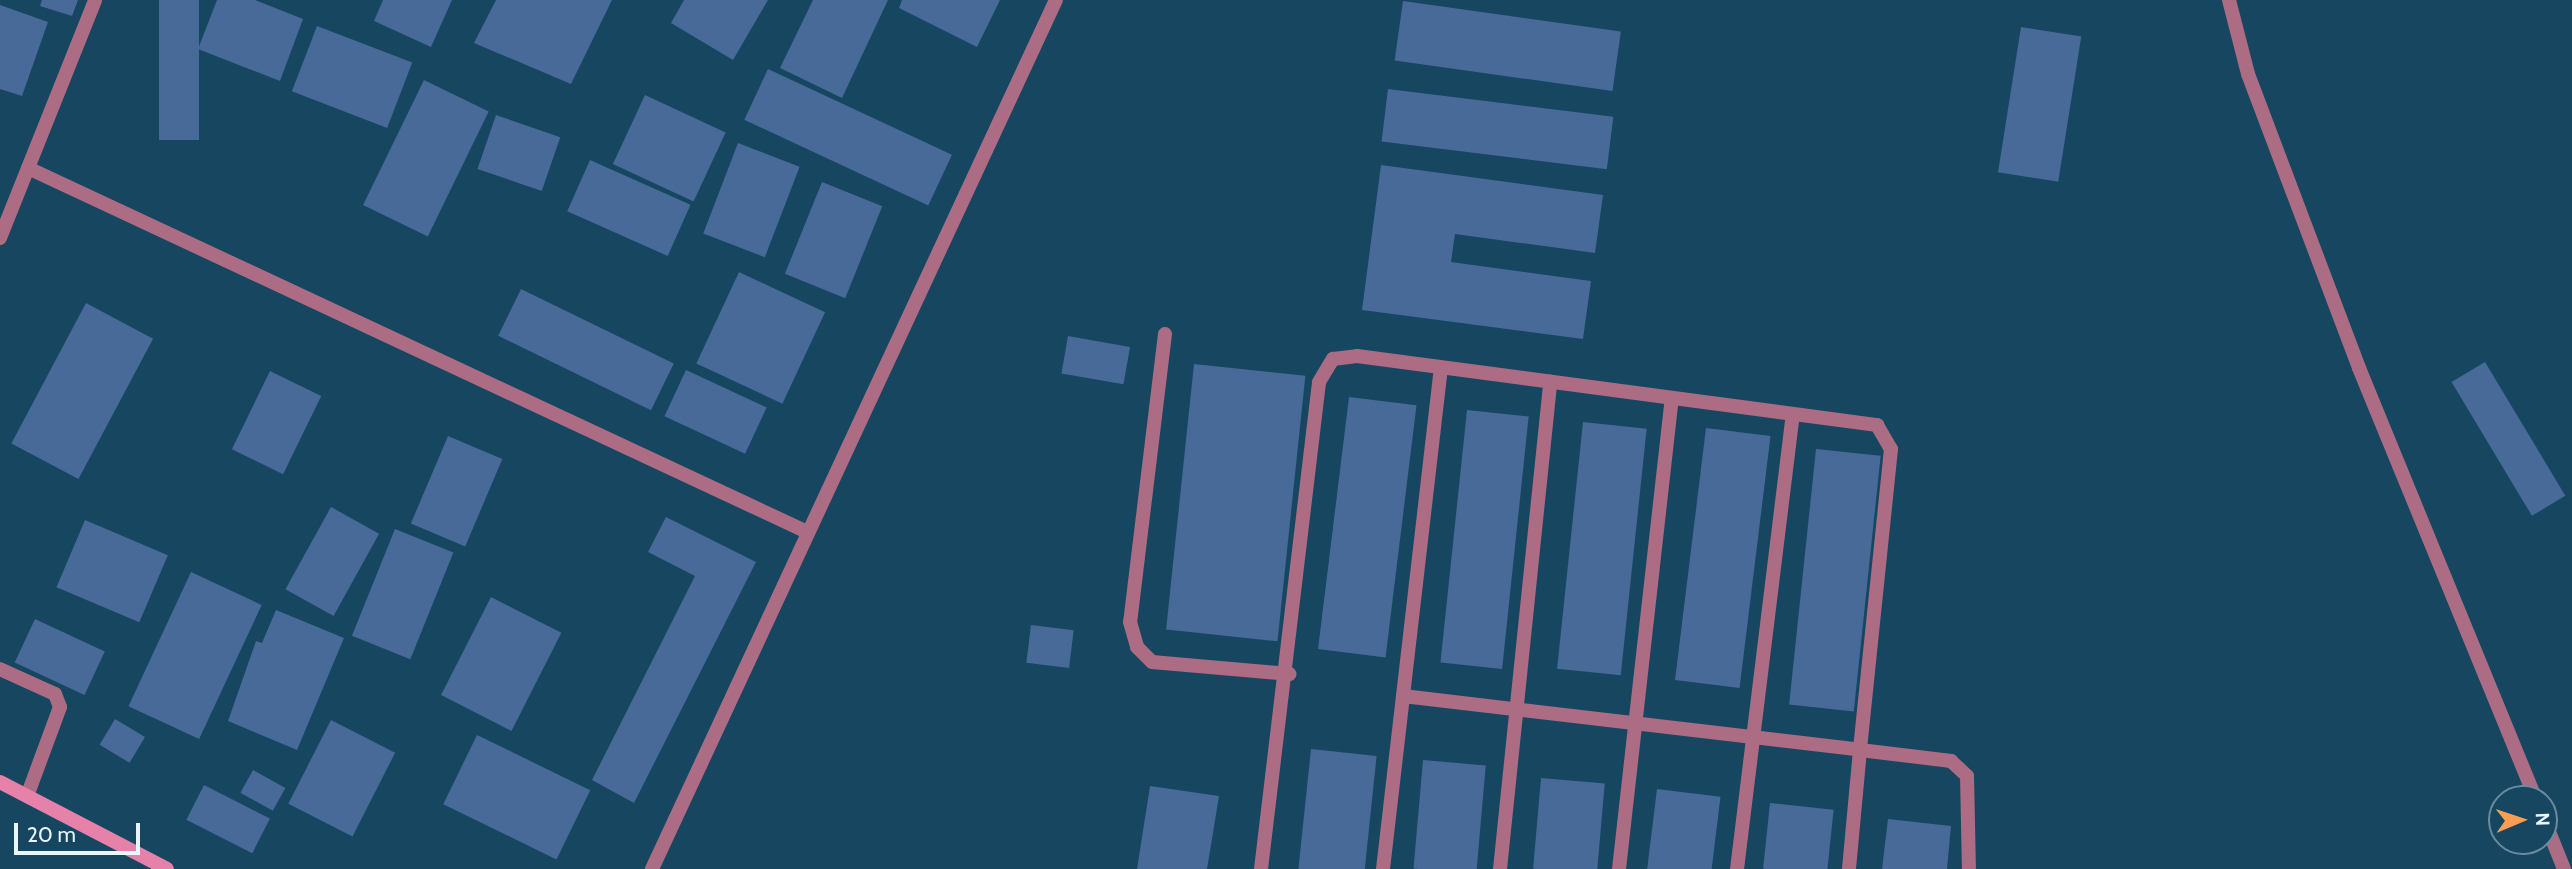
<!DOCTYPE html>
<html>
<head>
<meta charset="utf-8">
<style>
	body { margin:0 }
	#map { position:relative; width:2572px; height:869px; overflow:hidden; background:#164660; font-family:Cabin,sans-serif }
	div>[style] { position:absolute }
	[style*='--x'] { left:calc(var(--x)*1px); top:calc(var(--y)*1px); width:calc(var(--w)*1px); rotate:calc(var(--a)*1deg) }
	.building>* { inset:0; background:#476a98; transform-origin:0 0 }
	.lane>* { height:14px; margin:-7px; padding:0 7px; transform-origin:7px; border-radius:7px; background:#ac6c84 }
	.street>* { height:14px; margin:-7px; padding:0 7px; transform-origin:7px; border-radius:7px; background:#ac6c84 }
	.secondary>* { height:14px; margin:-7px; padding:0 7px; transform-origin:7px; border-radius:7px; background:#e681a9 }
	span { translate:-50% -50%; white-space:nowrap; text-align:center; line-height:1.15; -webkit-text-stroke:6px #164660; paint-order:stroke }
	.north { position:absolute; left:2488px; top:785px; width:70px; height:70px; box-sizing:border-box; background:#164660; border:2px solid #6b8c9f; border-radius:50%; rotate:88deg; font-size:19px; font-weight:700; line-height:28px; text-align:center; color:#eaf6fe }
	.north::after { content:''; display:block; margin:auto; width:24px; height:32px; background:#fc9d54; clip-path:polygon(50% 0,100% 100%,50% 72%,0 100%) }
	.scale { position:absolute; left:14px; top:823px; width:126px; height:32px; box-sizing:border-box; border:4px solid #eaf6fe; border-top:0; padding-left:9px; font-size:21px; line-height:24px; white-space:nowrap; color:#eaf6fe; -webkit-text-stroke:5px #164660; paint-order:stroke }
</style>
</head>
<body>
<div id="map">
	<div class="building">
		<i style="clip-path:polygon(42px 0,78px 0,72px 16px,40px 6px)"></i>
		<i style="left:159px;top:0;width:40px;height:140px"></i>
		<i style="clip-path:polygon(217px 0,255px 0,303px 19px,280px 81px,198px 49px)"></i>
		<i style="clip-path:polygon(383px 0,452px 0,431px 47px,374px 21px)"></i>
		<i style="clip-path:polygon(496px 0,612px 0,571px 84px,474px 43px)"></i>
		<i style="clip-path:polygon(684px 0,768px 0,733px 60px,671px 23px)"></i>
		<i style="clip-path:polygon(813px 0,888px 0,842px 98px,780px 68px)"></i>
		<i style="clip-path:polygon(902px 0,1000px 0,977px 47px,899px 8px)"></i>
		<i style="left:1403px;top:1px;width:220px;height:60px;rotate:8deg"></i>
		<i style="clip-path:polygon(0 5px,48px 22px,22px 96px,0 89px)"></i>
		<i style="left:317px;top:26px;width:102px;height:70px;rotate:21deg"></i>
		<i style="left:2021px;top:27px;width:61px;height:147px;rotate:9deg"></i>
		<i style="left:768px;top:69px;width:203px;height:56px;rotate:25deg"></i>
		<i style="left:424px;top:80px;width:72px;height:139px;rotate:26deg"></i>
		<i style="left:1388px;top:89px;width:227px;height:53px;rotate:7deg"></i>
		<i style="left:645px;top:95px;width:89px;height:76px;rotate:25deg"></i>
		<i style="left:496px;top:115px;width:68px;height:57px;rotate:19deg"></i>
		<i style="left:738px;top:143px;width:66px;height:97px;rotate:21deg"></i>
		<i style="left:590px;top:160px;width:110px;height:56px;rotate:24deg"></i>
		<i style="clip-path:polygon(1381px 165px,1603px 195px,1595px 253px,1455px 234px,1451px 262px,1591px 281px,1583px 339px,1362px 310px)"></i>
		<i style="left:822px;top:182px;width:65px;height:99px;rotate:22deg"></i>
		<i style="left:739px;top:272px;width:95px;height:101px;rotate:25deg"></i>
		<i style="left:521px;top:289px;width:170px;height:52px;rotate:26deg"></i>
		<i style="left:86px;top:303px;width:76px;height:159px;rotate:28deg"></i>
		<i style="left:1068px;top:336px;width:63px;height:38px;rotate:10deg"></i>
		<i style="left:2485px;top:362px;width:156px;height:39px;rotate:59deg"></i>
		<i style="left:1194px;top:364px;width:112px;height:267px;rotate:6deg"></i>
		<i style="left:686px;top:370px;width:89px;height:51px;rotate:25deg"></i>
		<i style="left:270px;top:371px;width:57px;height:87px;rotate:26deg"></i>
		<i style="left:1349px;top:397px;width:68px;height:254px;rotate:7deg"></i>
		<i style="left:1467px;top:410px;width:62px;height:254px;rotate:6deg"></i>
		<i style="left:1583px;top:422px;width:64px;height:248px;rotate:6deg"></i>
		<i style="left:1706px;top:428px;width:65px;height:254px;rotate:7deg"></i>
		<i style="left:448px;top:436px;width:59px;height:95px;rotate:23deg"></i>
		<i style="left:1816px;top:449px;width:65px;height:257px;rotate:6deg"></i>
		<i style="left:331px;top:507px;width:55px;height:94px;rotate:29deg"></i>
		<i style="clip-path:polygon(666px 517px,756px 562px,634px 803px,592px 780px,695px 576px,648px 552px)"></i>
		<i style="left:85px;top:520px;width:90px;height:73px;rotate:23deg"></i>
		<i style="left:395px;top:529px;width:63px;height:115px;rotate:22deg"></i>
		<i style="left:191px;top:572px;width:78px;height:148px;rotate:25deg"></i>
		<i style="left:491px;top:597px;width:79px;height:110px;rotate:27deg"></i>
		<i style="clip-path:polygon(276px 610px,344px 638px,297px 750px,228px 721px,256px 641px,262px 643px)"></i>
		<i style="left:35px;top:619px;width:77px;height:48px;rotate:25deg"></i>
		<i style="left:1031px;top:625px;width:43px;height:38px;rotate:7deg"></i>
		<i style="left:115px;top:719px;width:35px;height:30px;rotate:31deg"></i>
		<i style="left:331px;top:720px;width:72px;height:94px;rotate:27deg"></i>
		<i style="left:477px;top:735px;width:126px;height:77px;rotate:26deg"></i>
		<i style="left:1311px;top:749px;width:66px;height:121px;rotate:6deg"></i>
		<i style="left:1423px;top:760px;width:63px;height:109px;rotate:5deg"></i>
		<i style="left:253px;top:770px;width:37px;height:26px;rotate:29deg"></i>
		<i style="left:1541px;top:778px;width:64px;height:91px;rotate:5deg"></i>
		<i style="left:204px;top:785px;width:74px;height:39px;rotate:27deg"></i>
		<i style="clip-path:polygon(1150px 786px,1219px 796px,1207px 869px,1137px 869px)"></i>
		<i style="left:1657px;top:789px;width:64px;height:81px;rotate:7deg"></i>
		<i style="left:1770px;top:803px;width:64px;height:66px;rotate:6deg"></i>
		<i style="clip-path:polygon(1888px 819px,1951px 826px,1947px 869px,1882px 869px)"></i>
	</div>
	<div class="lane">
		<i style="--x:0;--y:669;--w:60;--a:24.4"></i>
		<i style="--x:55;--y:694;--w:14;--a:69"></i>
		<i style="--x:60;--y:707;--w:95;--a:110.3"></i>
	</div>
	<div class="street">
		<i style="--x:2229;--y:0;--w:76;--a:75.6"></i>
		<i style="--x:2248;--y:74;--w:314;--a:69.3"></i>
		<i style="--x:2359;--y:368;--w:466;--a:67.7"></i>
		<i style="--x:28;--y:168;--w:858;--a:25.04"></i>
		<i style="--x:0;--y:238;--w:256;--a:-68.2"></i>
		<i style="--x:1165;--y:334;--w:290;--a:96.9"></i>
		<i style="--x:1130;--y:622;--w:26;--a:74"></i>
		<i style="--x:1137;--y:647;--w:21;--a:45"></i>
		<i style="--x:1152;--y:662;--w:138;--a:5"></i>
		<i style="--x:1403;--y:696;--w:460;--a:6.7"></i>
		<i style="--x:1860;--y:750;--w:120;--a:95.3"></i>
		<i style="--x:2544;--y:819;--w:54;--a:68.2"></i>
		<i style="--x:652;--y:869;--w:958;--a:-65.07"></i>
		<i style="--x:1261;--y:869;--w:490;--a:-83.2"></i>
		<i style="--x:1319;--y:382;--w:27;--a:-59"></i>
		<i style="--x:1333;--y:359;--w:24;--a:-7"></i>
		<i style="--x:1357;--y:356;--w:525;--a:7.56"></i>
		<i style="--x:1877;--y:425;--w:28;--a:60"></i>
		<i style="--x:1891;--y:449;--w:303;--a:95.9"></i>
		<i style="--x:1860;--y:750;--w:92;--a:6.9"></i>
		<i style="--x:1951;--y:761;--w:22;--a:43"></i>
		<i style="--x:1967;--y:776;--w:93;--a:88.8"></i>
		<i style="--x:1383;--y:869;--w:505;--a:-83.41"></i>
		<i style="--x:1500;--y:869;--w:490;--a:-84.1"></i>
		<i style="--x:1619;--y:869;--w:474;--a:-83.6"></i>
		<i style="--x:1737;--y:869;--w:458;--a:-83"></i>
	</div>
	<div class="secondary">
		<i style="--x:0;--y:782;--w:188;--a:27.5"></i>
	</div>
	<div class="north">N</div>
	<div class="scale">20 m</div>
</div>
</body>
</html>
